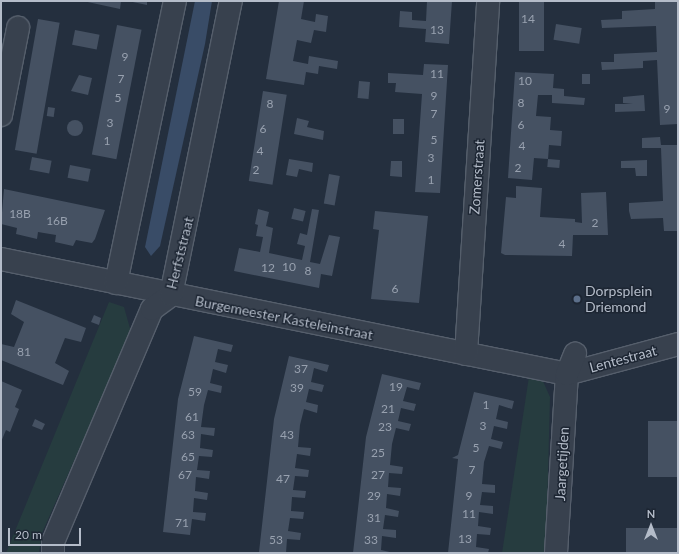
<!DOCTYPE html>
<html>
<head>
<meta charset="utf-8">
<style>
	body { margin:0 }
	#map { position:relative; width:679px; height:554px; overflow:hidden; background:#242f3e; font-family:Lato,sans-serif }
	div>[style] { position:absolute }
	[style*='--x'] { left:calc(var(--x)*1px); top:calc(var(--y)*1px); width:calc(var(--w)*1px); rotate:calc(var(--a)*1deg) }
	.green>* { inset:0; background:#263c3f }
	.water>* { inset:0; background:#394c67 }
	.building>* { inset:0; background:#455162; transform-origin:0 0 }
	.round { border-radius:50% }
	.roads { filter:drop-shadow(1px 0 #565f6c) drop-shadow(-1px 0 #565f6c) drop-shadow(0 1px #565f6c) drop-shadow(0 -1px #565f6c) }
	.minor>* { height:22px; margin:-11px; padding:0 11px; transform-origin:11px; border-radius:11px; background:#38414e }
	.dots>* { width:11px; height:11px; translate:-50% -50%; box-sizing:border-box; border:2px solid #1d2633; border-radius:50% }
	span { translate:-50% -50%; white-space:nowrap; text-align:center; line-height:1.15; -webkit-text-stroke:3px #1d2633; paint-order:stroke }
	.number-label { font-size:12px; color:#98a1af }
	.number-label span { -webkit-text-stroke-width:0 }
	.street-label { font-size:14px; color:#b4bcc9 }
	.poi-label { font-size:14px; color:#b4bcc9 }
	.left { translate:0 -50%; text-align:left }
	.frame { position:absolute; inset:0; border:2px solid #b4bcc9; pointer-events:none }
	.north { position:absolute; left:631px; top:506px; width:40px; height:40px; -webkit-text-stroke:3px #1d2633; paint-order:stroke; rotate:0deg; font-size:11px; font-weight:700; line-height:16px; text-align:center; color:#b4bcc9 }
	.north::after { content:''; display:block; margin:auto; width:14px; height:18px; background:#b4bcc9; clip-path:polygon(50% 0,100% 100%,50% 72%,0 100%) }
	.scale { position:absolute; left:8px; top:528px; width:73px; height:18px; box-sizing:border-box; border:2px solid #b4bcc9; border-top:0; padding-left:5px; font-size:12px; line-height:14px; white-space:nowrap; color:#b4bcc9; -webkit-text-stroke:3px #1d2633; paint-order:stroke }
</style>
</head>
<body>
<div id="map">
	<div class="green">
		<i style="clip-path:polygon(109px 302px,124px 307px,131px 332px,42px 533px,39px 553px,6px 553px)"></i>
		<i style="clip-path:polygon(530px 370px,542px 379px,550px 397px,546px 553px,502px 553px)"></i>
	</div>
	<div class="water">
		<i style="clip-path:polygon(195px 1px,212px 1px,205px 44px,160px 246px,151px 256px,145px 247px)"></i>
	</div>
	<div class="building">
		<i style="clip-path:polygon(83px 1px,121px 1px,120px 9px)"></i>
		<i style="clip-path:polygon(128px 1px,147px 1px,147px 5px)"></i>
		<i style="clip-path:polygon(279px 1px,304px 1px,301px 19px,315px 22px,316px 14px,328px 16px,326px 32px,314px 30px,311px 43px,297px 40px,293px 61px,308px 64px,309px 56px,338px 61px,337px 69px,319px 66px,318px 74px,306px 72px,304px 85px,266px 79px)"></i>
		<i style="clip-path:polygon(427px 1px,452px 1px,449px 44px,425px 42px,426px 29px,399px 27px,400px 11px,412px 12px,412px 20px,426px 21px)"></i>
		<i style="left:519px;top:1px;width:25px;height:50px"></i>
		<i style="clip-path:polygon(655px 1px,678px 1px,678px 124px,660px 125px,657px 60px,643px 61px,643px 68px,602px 70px,601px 62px,614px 62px,614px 54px,657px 52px,656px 26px,602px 28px,601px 20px,622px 19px,622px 11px,655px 9px)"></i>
		<i style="left:38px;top:19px;width:22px;height:133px;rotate:10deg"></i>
		<i style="left:556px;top:24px;width:26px;height:16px;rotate:9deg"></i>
		<i style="left:117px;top:25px;width:25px;height:132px;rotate:11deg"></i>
		<i style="left:75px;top:30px;width:25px;height:15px;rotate:11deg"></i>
		<i style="clip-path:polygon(424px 64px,448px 65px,440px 193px,415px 192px,422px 94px,395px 92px,396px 83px,388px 83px,388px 73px,423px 75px)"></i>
		<i style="clip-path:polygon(515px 72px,554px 74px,553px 88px,564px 89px,564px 96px,585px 98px,584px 105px,552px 103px,552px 95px,538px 95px,536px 116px,551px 117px,550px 130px,562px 131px,561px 146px,549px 145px,548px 159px,534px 158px,532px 180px,508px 178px)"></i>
		<i style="left:582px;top:74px;width:8px;height:10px"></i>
		<i style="clip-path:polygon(79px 75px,92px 78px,88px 95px,71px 91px)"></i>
		<i style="left:359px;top:81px;width:11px;height:17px;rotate:5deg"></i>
		<i style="left:263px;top:91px;width:24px;height:91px;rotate:9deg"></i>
		<i style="clip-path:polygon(644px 95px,645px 111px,615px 112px,615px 104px,633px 104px,623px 103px,623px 97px)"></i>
		<i style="left:48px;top:107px;width:7px;height:9px;rotate:8deg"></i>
		<i style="clip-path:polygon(297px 118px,309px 121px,307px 127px,324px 131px,323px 140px,294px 134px)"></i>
		<i style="left:393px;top:119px;width:11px;height:15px"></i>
		<i class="round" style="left:67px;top:120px;width:16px;height:16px"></i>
		<i style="clip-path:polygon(660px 137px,661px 145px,678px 145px,678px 231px,664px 231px,663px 218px,631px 219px,629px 211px,629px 203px,663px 201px,661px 148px,642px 148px,642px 138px)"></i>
		<i style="left:32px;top:157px;width:20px;height:13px;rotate:11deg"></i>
		<i style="clip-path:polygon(289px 159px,313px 163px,312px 172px,299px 169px,297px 177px,286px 175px)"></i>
		<i style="left:548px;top:159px;width:12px;height:8px;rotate:5deg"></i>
		<i style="clip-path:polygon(647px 160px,647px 176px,636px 176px,635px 168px,621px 168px,621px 161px)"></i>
		<i style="clip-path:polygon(391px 161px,402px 161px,402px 177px,390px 176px)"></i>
		<i style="left:70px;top:165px;width:21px;height:13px;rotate:11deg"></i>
		<i style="left:329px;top:174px;width:11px;height:30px;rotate:10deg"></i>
		<i style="clip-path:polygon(516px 186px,542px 188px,540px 217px,575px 219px,575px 222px,582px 223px,581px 193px,606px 192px,608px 235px,573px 235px,572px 256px,505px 255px,501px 253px,506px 197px,516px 198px)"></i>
		<i style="clip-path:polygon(4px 189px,105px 210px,95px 239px,92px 243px,76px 240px,73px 246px,55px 242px,56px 235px,38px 232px,37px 239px,16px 234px,17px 228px,1px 224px)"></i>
		<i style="left:294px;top:208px;width:12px;height:11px;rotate:14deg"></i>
		<i style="clip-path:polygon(258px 209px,269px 212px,266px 226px,273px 228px,269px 253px,302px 260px,305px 246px,297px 244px,300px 233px,307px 235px,312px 209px,319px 210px,310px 262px,320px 264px,329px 235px,340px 237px,332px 276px,321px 274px,319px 288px,234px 271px,239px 248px,260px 252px,263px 237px,256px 236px,258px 225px,255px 224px)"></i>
		<i style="clip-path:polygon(375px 211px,428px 216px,419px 303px,371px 299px,379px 230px,373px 229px)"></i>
		<i style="clip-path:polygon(16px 300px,86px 328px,81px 342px,65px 338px,55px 363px,69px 371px,63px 385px,1px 360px,1px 344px,14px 347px,24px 322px,11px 314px)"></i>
		<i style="clip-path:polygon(94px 315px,101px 318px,99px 325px,91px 322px)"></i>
		<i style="clip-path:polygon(194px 336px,233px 345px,231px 352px,218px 349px,215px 362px,228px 365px,226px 373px,213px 369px,210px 383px,222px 386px,221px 393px,208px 390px,204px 405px,201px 427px,215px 428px,214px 436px,201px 434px,200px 448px,213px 450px,212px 457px,199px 456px,197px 470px,210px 471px,209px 479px,196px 477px,195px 491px,208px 493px,207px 500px,194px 498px,193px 512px,206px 513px,205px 521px,192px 519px,190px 535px,163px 532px,178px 399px)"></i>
		<i style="clip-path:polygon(289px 356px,329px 365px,327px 372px,314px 368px,311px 382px,324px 385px,322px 392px,309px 389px,306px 402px,318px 405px,317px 413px,304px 409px,300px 425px,298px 447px,311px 448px,310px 456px,297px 454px,295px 468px,309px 470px,308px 477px,295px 476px,293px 490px,306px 491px,305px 498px,292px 497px,291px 511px,304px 512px,303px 519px,290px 518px,288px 531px,301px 533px,300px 540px,287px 539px,286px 553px,259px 552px,274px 419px)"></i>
		<i style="clip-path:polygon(382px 374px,421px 383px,419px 390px,407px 387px,403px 401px,416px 404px,414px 411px,401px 408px,398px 421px,411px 424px,409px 431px,396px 428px,392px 444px,390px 465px,403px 467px,402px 474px,389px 473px,388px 487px,401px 488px,400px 496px,387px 494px,386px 508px,399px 511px,398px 517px,385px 515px,383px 529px,396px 530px,396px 538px,382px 536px,381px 550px,394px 553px,353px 553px,366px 437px)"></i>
		<i style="clip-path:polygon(1px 381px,22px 390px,15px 407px,19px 409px,10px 432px,6px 430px,1px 442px)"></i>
		<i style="clip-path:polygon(474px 392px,514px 401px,512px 409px,499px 405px,496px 419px,508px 422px,507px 429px,494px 426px,491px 439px,503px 442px,501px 449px,489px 446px,484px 462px,482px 484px,495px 485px,495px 493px,482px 492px,480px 505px,493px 506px,493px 514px,479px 512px,478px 526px,491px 528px,490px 535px,477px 534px,476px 547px,489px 549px,488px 553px,448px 553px,458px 459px,452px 458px,458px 455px)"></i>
		<i style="clip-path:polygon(35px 419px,45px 424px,42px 430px,32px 426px)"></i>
		<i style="left:648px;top:421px;width:30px;height:56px"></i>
		<i style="left:678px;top:528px;width:25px;height:52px;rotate:90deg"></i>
	</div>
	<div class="roads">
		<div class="minor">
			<i style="--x:1;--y:115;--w:89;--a:-78.9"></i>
			<i style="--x:1;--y:259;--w:578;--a:11.49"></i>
			<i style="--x:567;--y:374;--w:115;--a:-15.1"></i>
			<i style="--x:116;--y:283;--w:288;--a:-78.2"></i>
			<i style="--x:466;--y:354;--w:354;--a:-86.4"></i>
			<i style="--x:53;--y:553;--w:11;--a:-90"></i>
			<i style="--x:53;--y:542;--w:253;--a:-67"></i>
			<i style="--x:152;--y:309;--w:24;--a:-36"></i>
			<i style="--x:171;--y:295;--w:300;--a:-78.5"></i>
			<i style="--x:556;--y:553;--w:179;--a:-86.5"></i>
			<i style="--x:567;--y:374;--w:22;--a:-68"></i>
		</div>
	</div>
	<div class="dots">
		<i style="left:577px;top:299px;background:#5c6f8a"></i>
	</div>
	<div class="number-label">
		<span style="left:528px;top:19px">14</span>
		<span style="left:437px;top:30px">13</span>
		<span style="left:125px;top:57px">9</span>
		<span style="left:437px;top:74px">11</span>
		<span style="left:121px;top:79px">7</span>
		<span style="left:525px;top:81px">10</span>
		<span style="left:434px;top:96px">9</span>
		<span style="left:118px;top:98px">5</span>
		<span style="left:521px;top:103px">8</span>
		<span style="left:270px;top:104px">8</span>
		<span style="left:667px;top:109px">9</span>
		<span style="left:434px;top:114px">7</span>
		<span style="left:110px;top:123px">3</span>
		<span style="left:521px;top:125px">6</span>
		<span style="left:263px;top:129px">6</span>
		<span style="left:434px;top:140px">5</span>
		<span style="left:107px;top:141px">1</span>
		<span style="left:522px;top:146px">4</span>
		<span style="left:260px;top:151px">4</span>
		<span style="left:431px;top:158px">3</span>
		<span style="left:518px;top:168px">2</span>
		<span style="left:256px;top:170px">2</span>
		<span style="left:431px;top:180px">1</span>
		<span style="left:20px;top:214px">18B</span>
		<span style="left:57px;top:221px">16B</span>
		<span style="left:595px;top:223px">2</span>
		<span style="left:562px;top:244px">4</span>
		<span style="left:289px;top:267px">10</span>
		<span style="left:268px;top:268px">12</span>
		<span style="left:308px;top:271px">8</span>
		<span style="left:395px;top:289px">6</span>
		<span style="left:24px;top:352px">81</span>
		<span style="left:301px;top:369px">37</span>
		<span style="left:396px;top:387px">19</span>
		<span style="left:297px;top:388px">39</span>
		<span style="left:195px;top:392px">59</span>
		<span style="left:486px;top:405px">1</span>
		<span style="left:388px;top:409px">21</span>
		<span style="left:192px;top:417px">61</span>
		<span style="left:483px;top:426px">3</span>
		<span style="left:385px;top:427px">23</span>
		<span style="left:188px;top:435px">63</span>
		<span style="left:287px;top:435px">43</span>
		<span style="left:476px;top:448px">5</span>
		<span style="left:378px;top:453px">25</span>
		<span style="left:188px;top:457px">65</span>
		<span style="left:472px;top:470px">7</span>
		<span style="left:185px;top:475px">67</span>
		<span style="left:378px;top:475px">27</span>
		<span style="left:283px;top:479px">47</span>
		<span style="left:374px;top:496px">29</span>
		<span style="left:469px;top:496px">9</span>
		<span style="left:469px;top:514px">11</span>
		<span style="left:374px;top:518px">31</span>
		<span style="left:182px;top:523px">71</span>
		<span style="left:465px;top:539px">13</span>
		<span style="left:276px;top:540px">53</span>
		<span style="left:371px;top:540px">33</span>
	</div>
	<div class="street-label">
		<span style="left:477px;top:177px;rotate:-86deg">Zomerstraat</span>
		<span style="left:180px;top:253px;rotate:-76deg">Herfststraat</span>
		<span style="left:284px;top:318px;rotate:11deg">Burgemeester Kasteleinstraat</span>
		<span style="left:623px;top:359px;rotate:-15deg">Lentestraat</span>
		<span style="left:562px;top:464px;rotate:-87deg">Jaargetijden</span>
	</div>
	<div class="poi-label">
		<span class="left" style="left:585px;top:299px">Dorpsplein<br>Driemond</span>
	</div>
	<div class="frame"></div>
	<div class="north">N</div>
	<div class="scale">20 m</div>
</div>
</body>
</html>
